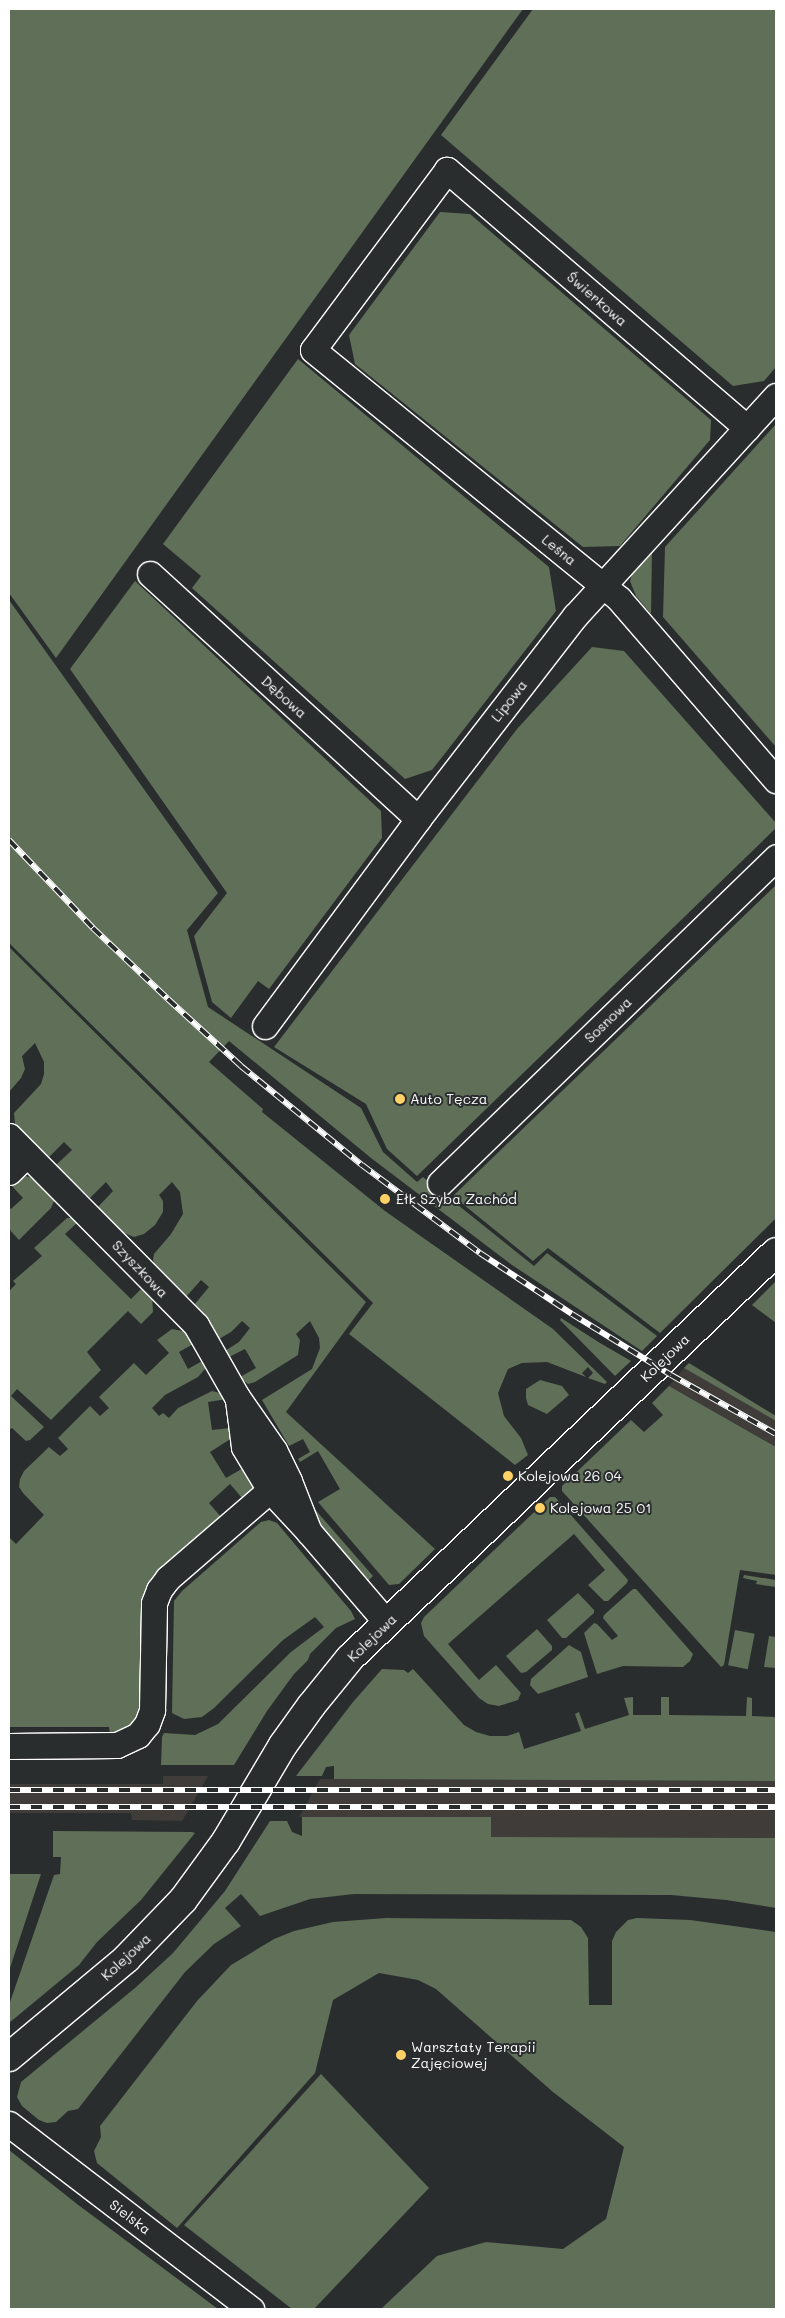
<!DOCTYPE html>
<html>
<head>
<meta charset="utf-8">
<style>
	body { margin:0 }
	#map { position:relative; width:785px; height:2318px; overflow:hidden; background:#2a2d2e; font-family:Mali,sans-serif }
	div>[style] { position:absolute }
	[style*='--x'] { left:calc(var(--x)*1px); top:calc(var(--y)*1px); width:calc(var(--w)*1px); rotate:calc(var(--a)*1deg) }
	.built>* { inset:0; background:#3f3c3a }
	.green>* { inset:0; background:#5f6f58; transform-origin:0 0 }
	.roads { filter:drop-shadow(1px 0 #fff) drop-shadow(-1px 0 #fff) drop-shadow(0 1px #fff) drop-shadow(0 -1px #fff) }
	.minor>* { height:25px; margin:-12.5px; padding:0 12.5px; transform-origin:12.5px; border-radius:12.5px; background:#2a2d2e }
	.tertiary>* { height:28px; margin:-14px; padding:0 14px; transform-origin:14px; border-radius:14px; background:#2a2d2e }
	.rail>* { height:5.5px; margin-top:-2.75px; transform-origin:0; background:repeating-linear-gradient(90deg,#2a2d2e 0 11px,#fff 0 22px); box-sizing:border-box; border-block:1px solid #fff }
	.dots>* { width:14px; height:14px; translate:-50% -50%; box-sizing:border-box; border:2px solid #2a2d2e; border-radius:50% }
	span { translate:-50% -50%; white-space:nowrap; text-align:center; line-height:1.15; -webkit-text-stroke:4px #2a2d2e; paint-order:stroke }
	.street-label { font-size:14px; color:#fff }
	.poi-label { font-size:14px; color:#fff }
	.left { translate:0 -50%; text-align:left }
	.frame { position:absolute; inset:0; border:10px solid #fff; pointer-events:none }
</style>
</head>
<body>
<div id="map">
	<div class="built">
		<i style="clip-path:polygon(684px 1368px,776px 1421px,776px 1447px,669px 1386px)"></i>
		<i style="clip-path:polygon(163px 1776px,208px 1776px,182px 1821px,132px 1820px,131px 1813px,9px 1813px,9px 1784px,163px 1784px)"></i>
		<i style="clip-path:polygon(320px 1779px,776px 1781px,776px 1838px,491px 1837px,491px 1817px,299px 1817px)"></i>
	</div>
	<div class="green">
		<i style="clip-path:polygon(9px 9px,523px 9px,56px 658px,9px 593px)"></i>
		<i style="clip-path:polygon(533px 9px,776px 9px,776px 367px,764px 381px,733px 386px,441px 135px)"></i>
		<i style="clip-path:polygon(440px 212px,470px 214px,711px 420px,710px 440px,620px 546px,583px 547px,355px 364px,349px 335px)"></i>
		<i style="clip-path:polygon(298px 359px,549px 567px,556px 611px,432px 770px,405px 779px,192px 588px,201px 576px,163px 544px)"></i>
		<i style="clip-path:polygon(776px 424px,776px 747px,663px 617px,665px 547px)"></i>
		<i style="clip-path:polygon(652px 551px,651px 614px,636px 596px,630px 581px,633px 571px)"></i>
		<i style="clip-path:polygon(135px 581px,381px 811px,382px 838px,269px 989px,258px 981px,231px 1018px,212px 1002px,194px 936px,227px 893px,70px 669px)"></i>
		<i style="clip-path:polygon(9px 600px,218px 893px,187px 930px,208px 1007px,361px 1108px,383px 1152px,417px 1182px,423px 1177px,534px 1266px,547px 1253px,657px 1336px,642px 1351px,512px 1265px,371px 1158px,229px 1041px,209px 1062px,263px 1109px,262px 1112px,385px 1211px,553px 1329px,607px 1382px,605px 1384px,588px 1378px,593px 1373px,588px 1367px,582px 1373px,586px 1377px,547px 1362px,522px 1363px,508px 1369px,498px 1393px,504px 1416px,521px 1438px,528px 1455px,515px 1465px,349px 1334px,373px 1303px,9px 943px)"></i>
		<i style="clip-path:polygon(592px 647px,624px 651px,776px 823px,776px 828px,417px 1176px,387px 1149px,366px 1104px,274px 1047px,517px 729px)"></i>
		<i style="clip-path:polygon(776px 885px,776px 1218px,660px 1333px,548px 1248px,533px 1261px,453px 1196px)"></i>
		<i style="clip-path:polygon(9px 947px,366px 1302px,286px 1412px,435px 1549px,399px 1584px,389px 1585px,318px 1502px,340px 1489px,318px 1451px,300px 1462px,298px 1459px,310px 1452px,303px 1439px,289px 1446px,262px 1400px,312px 1369px,320px 1348px,319px 1338px,310px 1321px,296px 1334px,300px 1340px,298px 1355px,255px 1382px,248px 1384px,243px 1380px,240px 1377px,256px 1368px,245px 1349px,229px 1357px,225px 1351px,239px 1342px,250px 1328px,242px 1321px,231px 1332px,219px 1339px,207px 1319px,194px 1305px,209px 1287px,201px 1280px,186px 1297px,155px 1266px,153px 1260px,154px 1254px,171px 1234px,183px 1214px,180px 1192px,172px 1182px,159px 1195px,163px 1201px,163px 1212px,155px 1225px,144px 1234px,134px 1237px,124px 1233px,98px 1207px,113px 1191px,106px 1182px,90px 1198px,56px 1165px,72px 1150px,64px 1142px,49px 1157px,15px 1124px,14px 1113px,41px 1084px,44px 1074px,44px 1062px,35px 1043px,22px 1056px,25px 1069px,21px 1078px,9px 1092px)"></i>
		<i style="clip-path:polygon(26px 1176px,36px 1179px,55px 1199px,51px 1208px,19px 1240px,9px 1229px,9px 1207px,11px 1209px,23px 1198px,11px 1185px)"></i>
		<i style="clip-path:polygon(67px 1218px,73px 1218px,79px 1221px,65px 1234px,131px 1299px,144px 1286px,152px 1296px,153px 1312px,141px 1324px,128px 1311px,87px 1352px,101px 1370px,51px 1420px,17px 1389px,11px 1396px,44px 1427px,30px 1440px,26px 1441px,12px 1428px,9px 1430px,9px 1291px,16px 1284px,13px 1281px,42px 1256px,34px 1248px)"></i>
		<i style="clip-path:polygon(776px 1281px,776px 1323px,752px 1305px)"></i>
		<i style="clip-path:polygon(561px 1318px,600px 1343px,631px 1361px,615px 1376px,560px 1320px)"></i>
		<i style="clip-path:polygon(172px 1329px,188px 1332px,195px 1343px,179px 1352px,188px 1369px,204px 1360px,205px 1369px,198px 1377px,165px 1395px,152px 1408px,159px 1416px,163px 1413px,169px 1418px,178px 1408px,212px 1391px,224px 1394px,227px 1399px,208px 1402px,212px 1430px,230px 1428px,232px 1438px,210px 1452px,226px 1478px,245px 1467px,254px 1482px,254px 1489px,242px 1498px,230px 1484px,209px 1503px,221px 1517px,158px 1572px,141px 1706px,137px 1719px,127px 1728px,110px 1735px,109px 1727px,9px 1727px,9px 1537px,16px 1544px,44px 1515px,23px 1493px,19px 1487px,20px 1479px,24px 1471px,49px 1447px,60px 1456px,68px 1449px,58px 1438px,90px 1406px,100px 1416px,109px 1408px,99px 1397px,134px 1363px,146px 1375px,169px 1353px,157px 1340px)"></i>
		<i style="clip-path:polygon(689px 1363px,776px 1416px,776px 1421px,684px 1368px)"></i>
		<i style="clip-path:polygon(540px 1380px,562px 1386px,569px 1395px,547px 1414px,528px 1405px,526px 1398px,526px 1389px)"></i>
		<i style="clip-path:polygon(669px 1386px,776px 1447px,776px 1575px,740px 1570px,724px 1665px,721px 1667px,562px 1491px,562px 1486px,631px 1420px,644px 1432px,663px 1415px,652px 1403px)"></i>
		<i style="clip-path:polygon(550px 1497px,555px 1497px,628px 1580px,627px 1583px,608px 1601px,604px 1601px,588px 1585px,605px 1570px,574px 1534px,448px 1644px,479px 1680px,496px 1665px,521px 1693px,518px 1700px,499px 1706px,488px 1704px,479px 1698px,424px 1636px,421px 1623px,424px 1617px)"></i>
		<i style="clip-path:polygon(312px 1506px,373px 1576px,367px 1582px,311px 1515px)"></i>
		<i style="clip-path:polygon(269px 1520px,277px 1523px,351px 1611px,355px 1619px,336px 1628px,310px 1654px,308px 1660px,294px 1674px,267px 1711px,234px 1765px,161px 1765px,162px 1737px,164px 1733px,195px 1735px,218px 1724px,291px 1652px,324px 1627px,315px 1617px,283px 1640px,214px 1708px,202px 1717px,184px 1719px,172px 1713px,174px 1601px,182px 1591px,261px 1522px)"></i>
		<i style="clip-path:polygon(744px 1575px,776px 1580px,776px 1587px,756px 1584px,757px 1581px,743px 1578px)"></i>
		<i style="clip-path:polygon(633px 1589px,636px 1589px,693px 1654px,690px 1661px,683px 1667px,623px 1666px,597px 1674px,584px 1633px,594px 1623px,597px 1624px,612px 1640px,618px 1636px,603px 1618px,604px 1615px)"></i>
		<i style="clip-path:polygon(578px 1593px,594px 1610px,594px 1613px,566px 1638px,562px 1638px,547px 1620px)"></i>
		<i style="clip-path:polygon(537px 1629px,552px 1646px,552px 1650px,526px 1672px,521px 1673px,506px 1656px)"></i>
		<i style="left:735px;top:1630px;width:20px;height:36px;rotate:11deg"></i>
		<i style="clip-path:polygon(769px 1636px,776px 1637px,776px 1668px,764px 1667px)"></i>
		<i style="clip-path:polygon(569px 1645px,581px 1652px,588px 1677px,538px 1694px,530px 1685px,531px 1679px)"></i>
		<i style="clip-path:polygon(382px 1669px,404px 1670px,408px 1673px,413px 1669px,464px 1725px,476px 1732px,490px 1736px,507px 1736px,519px 1732px,524px 1749px,581px 1731px,575px 1714px,579px 1712px,585px 1729px,629px 1715px,624px 1698px,633px 1697px,633px 1715px,661px 1715px,661px 1697px,669px 1697px,669px 1715px,746px 1716px,747px 1697px,752px 1698px,752px 1716px,776px 1717px,776px 1781px,334px 1779px,334px 1766px,326px 1767px,322px 1776px,296px 1776px,353px 1702px)"></i>
		<i style="clip-path:polygon(302px 1817px,491px 1817px,491px 1837px,776px 1838px,776px 1908px,726px 1900px,671px 1895px,354px 1894px,310px 1899px,260px 1916px,241px 1894px,225px 1908px,241px 1926px,214px 1944px,185px 1972px,78px 2109px,68px 2111px,56px 2122px,47px 2123px,39px 2120px,22px 2106px,17px 2097px,21px 2082px,135px 1988px,173px 1953px,225px 1891px,270px 1821px,287px 1821px,292px 1832px,302px 1836px)"></i>
		<i style="clip-path:polygon(53px 1831px,192px 1832px,195px 1833px,141px 1900px,97px 1942px,79px 1965px,9px 2023px,9px 2005px,54px 1875px,60px 1874px,61px 1857px,53px 1857px)"></i>
		<i style="clip-path:polygon(9px 1874px,41px 1874px,9px 1971px)"></i>
		<i style="clip-path:polygon(386px 1918px,571px 1920px,581px 1927px,588px 1938px,589px 2005px,612px 2005px,612px 1941px,616px 1932px,628px 1920px,637px 1918px,690px 1920px,776px 1932px,776px 2309px,381px 2309px,437px 2256px,486px 2242px,563px 2249px,606px 2219px,624px 2147px,553px 2092px,436px 1989px,418px 1980px,379px 1973px,333px 2000px,315px 2073px,177px 2228px,97px 2163px,94px 2151px,101px 2137px,100px 2126px,197px 2001px,231px 1965px,274px 1939px,294px 1931px,333px 1922px)"></i>
		<i style="clip-path:polygon(321px 2074px,429px 2188px,314px 2309px,292px 2309px,184px 2225px)"></i>
		<i style="clip-path:polygon(9px 2150px,77px 2204px,218px 2309px,9px 2309px)"></i>
	</div>
	<div class="roads">
		<div class="minor">
			<i style="--x:747;--y:428;--w:396;--a:-139.3"></i>
			<i style="--x:447;--y:170;--w:224;--a:126.7"></i>
			<i style="--x:313;--y:350;--w:395;--a:39.1"></i>
			<i style="--x:619;--y:599;--w:240;--a:49.1"></i>
			<i style="--x:150;--y:574;--w:363;--a:42.4"></i>
			<i style="--x:265;--y:1026;--w:257;--a:-53.5"></i>
			<i style="--x:418;--y:819;--w:257;--a:-52.3"></i>
			<i style="--x:575;--y:616;--w:298;--a:-47.6"></i>
			<i style="--x:9;--y:1136;--w:266;--a:45.3"></i>
			<i style="--x:196;--y:1325;--w:83;--a:60.3"></i>
			<i style="--x:237;--y:1397;--w:65;--a:55.1"></i>
			<i style="--x:274;--y:1450;--w:34;--a:64"></i>
			<i style="--x:289;--y:1481;--w:55;--a:68.6"></i>
			<i style="--x:9;--y:1172;--w:25;--a:-45"></i>
			<i style="--x:440;--y:1183;--w:468;--a:-44.1"></i>
			<i style="--x:238;--y:1400;--w:47;--a:82.7"></i>
			<i style="--x:244;--y:1447;--w:50;--a:58.8"></i>
			<i style="--x:270;--y:1490;--w:57;--a:47.1"></i>
			<i style="--x:309;--y:1532;--w:120;--a:49.4"></i>
			<i style="--x:9;--y:1746;--w:108;--a:-0.5"></i>
			<i style="--x:117;--y:1745;--w:23;--a:-25"></i>
			<i style="--x:138;--y:1735;--w:14;--a:-51"></i>
			<i style="--x:147;--y:1724;--w:15;--a:-70"></i>
			<i style="--x:152;--y:1710;--w:107;--a:-88.9"></i>
			<i style="--x:154;--y:1603;--w:14;--a:-69"></i>
			<i style="--x:159;--y:1590;--w:15;--a:-53"></i>
			<i style="--x:168;--y:1578;--w:135;--a:-40.8"></i>
			<i style="--x:9;--y:2124;--w:305;--a:37.4"></i>
		</div>
		<div class="tertiary">
			<i style="--x:9;--y:2057;--w:153;--a:-39.9"></i>
			<i style="--x:126;--y:1959;--w:82;--a:-46"></i>
			<i style="--x:183;--y:1900;--w:73;--a:-53.9"></i>
			<i style="--x:226;--y:1841;--w:112;--a:-59.3"></i>
			<i style="--x:283;--y:1745;--w:48;--a:-54.3"></i>
			<i style="--x:311;--y:1706;--w:62;--a:-50.9"></i>
			<i style="--x:350;--y:1658;--w:588;--a:-43.62"></i>
		</div>
	</div>
	<div class="rail">
		<i style="--x:9;--y:840;--w:122;--a:46.3"></i>
		<i style="--x:93;--y:928;--w:103;--a:43.4"></i>
		<i style="--x:168;--y:999;--w:99;--a:42.5"></i>
		<i style="--x:241;--y:1066;--w:156;--a:39.3"></i>
		<i style="--x:362;--y:1165;--w:147;--a:36.7"></i>
		<i style="--x:480;--y:1253;--w:110;--a:33.5"></i>
		<i style="--x:572;--y:1314;--w:116;--a:31.6"></i>
		<i style="--x:671;--y:1375;--w:120;--a:29.3"></i>
		<i style="--x:9;--y:1790;--w:767;--a:0"></i>
		<i style="--x:9;--y:1807;--w:767;--a:0"></i>
	</div>
	<div class="dots">
		<i style="left:400px;top:1099px;background:#ffd166"></i>
		<i style="left:385px;top:1199px;background:#ffd166"></i>
		<i style="left:508px;top:1476px;background:#ffd166"></i>
		<i style="left:540px;top:1508px;background:#ffd166"></i>
		<i style="left:401px;top:2055px;background:#ffd166"></i>
	</div>
	<div class="street-label">
		<span style="left:597px;top:299px;rotate:41deg">Świerkowa</span>
		<span style="left:559px;top:550px;rotate:39deg">Leśna</span>
		<span style="left:284px;top:697px;rotate:42deg">Dębowa</span>
		<span style="left:509px;top:701px;rotate:-52deg">Lipowa</span>
		<span style="left:608px;top:1020px;rotate:-44deg">Sosnowa</span>
		<span style="left:140px;top:1269px;rotate:46deg">Szyszkowa</span>
		<span style="left:665px;top:1358px;rotate:-44deg">Kolejowa</span>
		<span style="left:372px;top:1638px;rotate:-44deg">Kolejowa</span>
		<span style="left:126px;top:1957px;rotate:-43deg">Kolejowa</span>
		<span style="left:130px;top:2217px;rotate:37deg">Sielska</span>
	</div>
	<div class="poi-label">
		<span class="left" style="left:410px;top:1099px">Auto Tęcza</span>
		<span class="left" style="left:396px;top:1199px">Ełk Szyba Zachód</span>
		<span class="left" style="left:518px;top:1476px">Kolejowa 26 04</span>
		<span class="left" style="left:550px;top:1508px">Kolejowa 25 01</span>
		<span class="left" style="left:411px;top:2055px">Warsztaty Terapii<br>Zajęciowej</span>
	</div>
	<div class="frame"></div>
</div>
</body>
</html>
